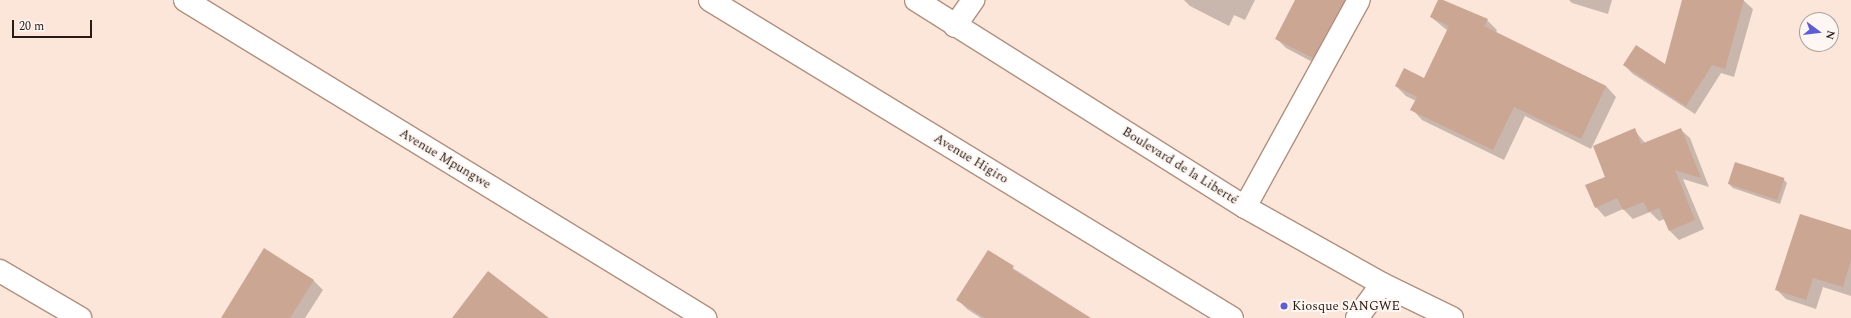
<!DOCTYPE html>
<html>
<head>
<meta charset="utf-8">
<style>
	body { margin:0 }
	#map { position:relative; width:1851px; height:318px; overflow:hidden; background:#fce5d9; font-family:Spectral,serif }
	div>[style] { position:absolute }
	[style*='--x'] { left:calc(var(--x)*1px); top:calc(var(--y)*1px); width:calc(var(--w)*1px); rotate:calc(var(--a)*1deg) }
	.shadow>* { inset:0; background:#0003 }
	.building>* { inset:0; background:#caa693; transform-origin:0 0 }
	.roads { filter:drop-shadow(1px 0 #b28f7d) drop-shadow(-1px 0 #b28f7d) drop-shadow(0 1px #b28f7d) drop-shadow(0 -1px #b28f7d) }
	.minor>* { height:22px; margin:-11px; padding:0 11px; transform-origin:11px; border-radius:11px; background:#fff }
	.trunk>* { height:22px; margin:-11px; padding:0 11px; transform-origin:11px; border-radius:11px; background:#fff }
	.dots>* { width:11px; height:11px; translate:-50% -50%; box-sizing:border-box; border:2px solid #fef6f2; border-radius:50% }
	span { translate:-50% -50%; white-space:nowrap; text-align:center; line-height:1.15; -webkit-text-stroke:4px #fef6f2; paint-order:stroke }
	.street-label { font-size:13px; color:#291b14 }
	.poi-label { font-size:13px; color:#291b14 }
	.left { translate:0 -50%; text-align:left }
	.north { position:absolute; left:1799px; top:12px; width:40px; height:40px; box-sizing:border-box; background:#fef6f2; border:1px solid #a99e99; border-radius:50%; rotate:105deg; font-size:11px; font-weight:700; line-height:16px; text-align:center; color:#291b14 }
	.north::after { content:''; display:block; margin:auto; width:14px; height:18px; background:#5d5ed6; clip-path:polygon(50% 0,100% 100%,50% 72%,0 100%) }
	.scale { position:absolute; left:12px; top:20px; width:80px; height:18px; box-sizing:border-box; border:2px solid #291b14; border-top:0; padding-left:5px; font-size:12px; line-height:14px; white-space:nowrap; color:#291b14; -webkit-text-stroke:3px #fef6f2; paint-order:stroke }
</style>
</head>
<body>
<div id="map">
	<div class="shadow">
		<i style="clip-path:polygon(1184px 0,1255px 0,1245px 20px,1234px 15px,1229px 26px,1190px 6px)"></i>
		<i style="clip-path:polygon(1296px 0,1360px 0,1322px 67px,1286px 48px,1276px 38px)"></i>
		<i style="clip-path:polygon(1439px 0,1487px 20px,1497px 30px,1496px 33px,1606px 86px,1616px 97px,1591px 149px,1525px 116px,1504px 160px,1422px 120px,1412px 109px,1416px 101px,1406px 96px,1396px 86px,1424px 79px,1448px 31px,1431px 17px)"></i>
		<i style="clip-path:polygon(1569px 0,1612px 0,1608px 14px,1572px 3px)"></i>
		<i style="clip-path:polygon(1683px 0,1743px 0,1753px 9px,1734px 77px,1721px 73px,1695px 114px,1633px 74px,1624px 65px,1665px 66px)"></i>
		<i style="clip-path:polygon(1680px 129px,1690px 138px,1709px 187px,1683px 179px,1704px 229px,1679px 240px,1669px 230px,1665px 219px,1659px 221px,1650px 212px,1633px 219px,1623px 209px,1605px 217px,1596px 207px,1607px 177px,1634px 130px,1646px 144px)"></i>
		<i style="clip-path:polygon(1783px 179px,1787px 183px,1780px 204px,1733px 188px,1729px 184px)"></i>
		<i style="clip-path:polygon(1851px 231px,1851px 296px,1823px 287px,1816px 309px,1786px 299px,1777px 290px)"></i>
		<i style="clip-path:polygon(988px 252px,1090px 318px,981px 318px,967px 309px,958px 300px)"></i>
		<i style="clip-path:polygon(313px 280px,323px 290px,305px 318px,222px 318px)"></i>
	</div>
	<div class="building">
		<i style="clip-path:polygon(1295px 0,1345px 0,1313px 58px,1275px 39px)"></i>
		<i style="clip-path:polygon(1438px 0,1443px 0,1488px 19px,1484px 26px,1606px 86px,1581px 139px,1514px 107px,1493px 150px,1410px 110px,1417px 97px,1395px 86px,1404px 68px,1424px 78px,1449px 26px,1430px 17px)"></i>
		<i style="clip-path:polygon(1682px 0,1744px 0,1725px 69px,1712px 65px,1686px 106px,1623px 65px,1636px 45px,1665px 64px)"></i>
		<i style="clip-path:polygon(1635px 128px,1641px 144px,1681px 128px,1701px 178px,1675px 170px,1695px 220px,1669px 231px,1659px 208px,1648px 212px,1644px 202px,1623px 210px,1617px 198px,1595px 208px,1585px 185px,1605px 177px,1593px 146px)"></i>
		<i style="left:1735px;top:162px;width:52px;height:23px;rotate:18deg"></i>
		<i style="clip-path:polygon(1800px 214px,1851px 230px,1851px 260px,1843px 287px,1813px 278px,1806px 300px,1775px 290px)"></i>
		<i style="clip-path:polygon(264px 248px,314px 280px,290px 318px,221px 318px)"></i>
		<i style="clip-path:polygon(988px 250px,1014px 266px,1012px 269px,1091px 318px,985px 318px,956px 300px)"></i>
		<i style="clip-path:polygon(488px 271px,549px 318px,452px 318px)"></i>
	</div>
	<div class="roads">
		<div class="minor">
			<i style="--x:185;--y:0;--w:610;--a:31.45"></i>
			<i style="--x:710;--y:0;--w:611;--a:31.35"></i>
			<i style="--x:955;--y:26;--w:32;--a:-55"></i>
			<i style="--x:1245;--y:207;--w:236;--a:-61.2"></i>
			<i style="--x:0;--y:271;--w:93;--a:30.4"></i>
			<i style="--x:1357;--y:318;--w:42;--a:-53.7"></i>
		</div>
		<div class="trunk">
			<i style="--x:916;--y:0;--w:389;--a:32.2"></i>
			<i style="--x:1245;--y:207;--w:157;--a:29.3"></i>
			<i style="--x:1382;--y:284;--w:78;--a:25.9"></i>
		</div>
	</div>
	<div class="dots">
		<i style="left:1284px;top:306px;background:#5d5ed6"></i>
	</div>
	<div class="street-label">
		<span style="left:445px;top:159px;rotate:31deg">Avenue Mpungwe</span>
		<span style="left:971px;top:159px;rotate:31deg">Avenue Higiro</span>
		<span style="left:1180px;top:166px;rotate:32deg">Boulevard de la Liberté</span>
	</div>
	<div class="poi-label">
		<span class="left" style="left:1292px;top:306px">Kiosque SANGWE</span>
	</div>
	<div class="north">N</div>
	<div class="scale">20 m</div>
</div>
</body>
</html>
